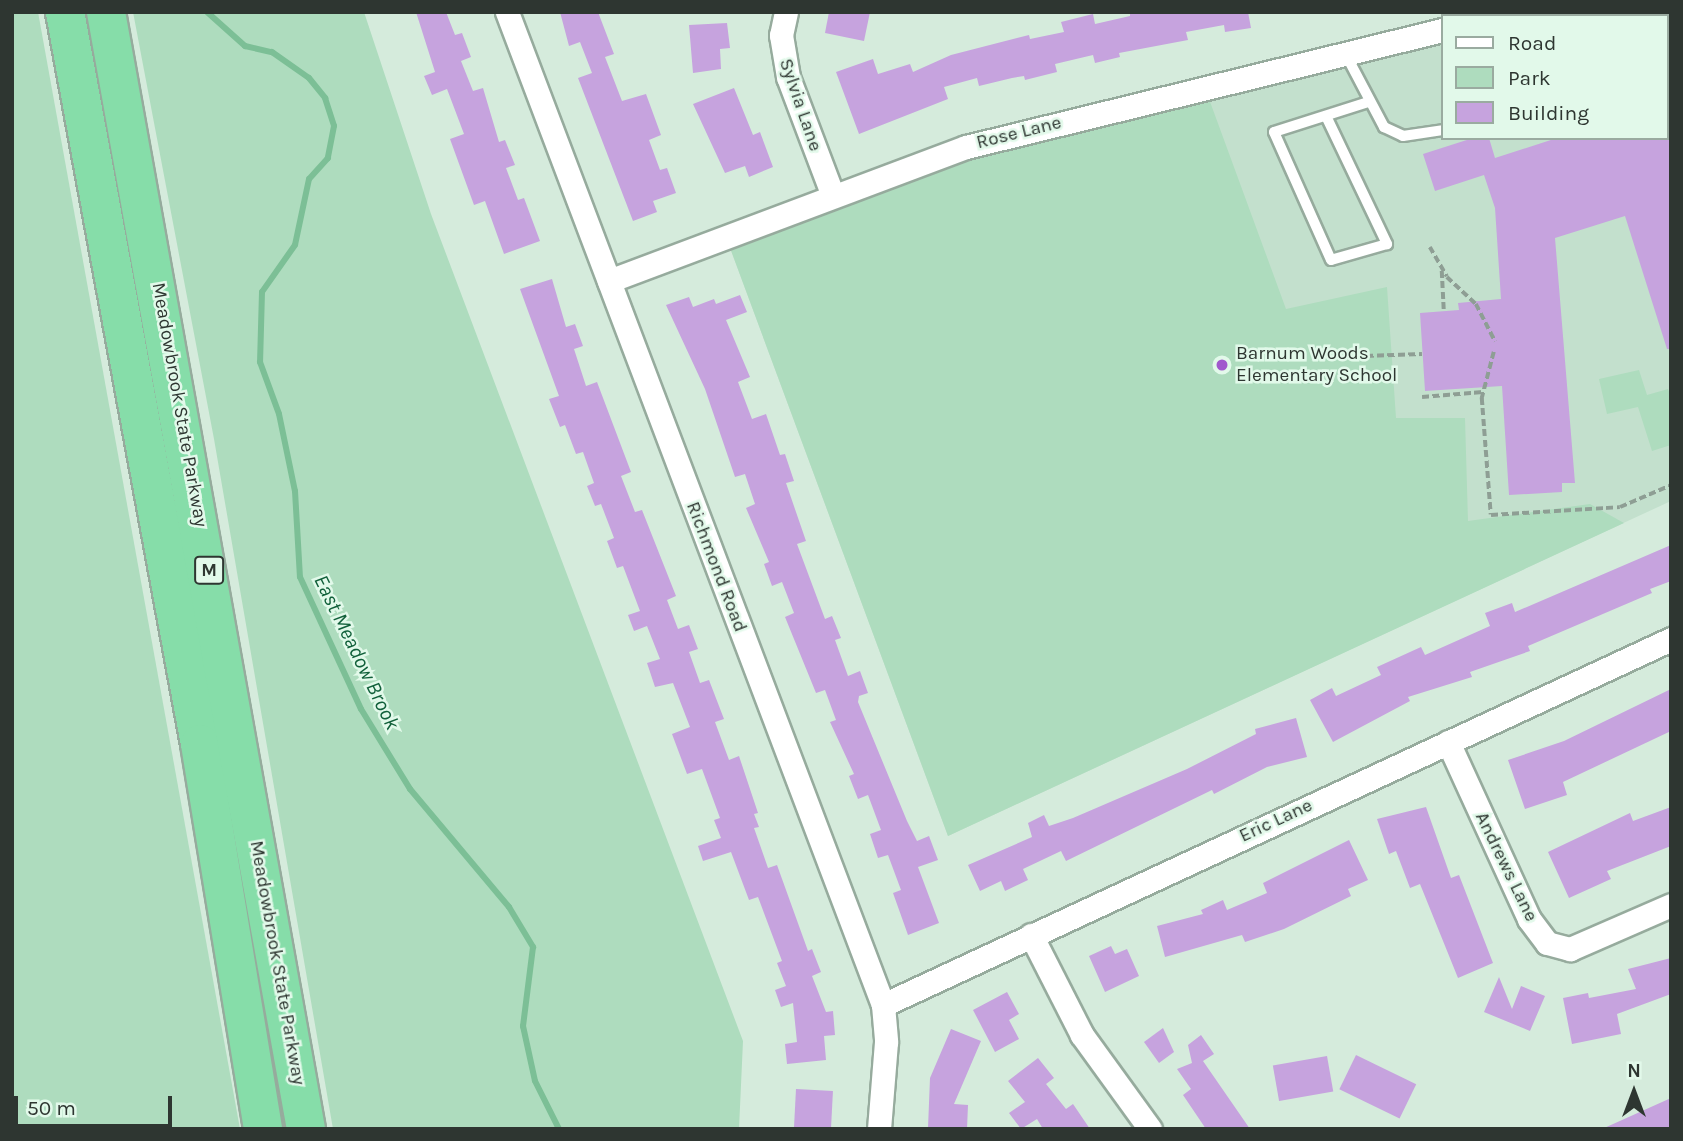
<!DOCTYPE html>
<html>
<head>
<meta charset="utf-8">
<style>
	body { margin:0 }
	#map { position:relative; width:1683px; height:1141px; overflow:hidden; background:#d5ebdc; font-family:Karla,sans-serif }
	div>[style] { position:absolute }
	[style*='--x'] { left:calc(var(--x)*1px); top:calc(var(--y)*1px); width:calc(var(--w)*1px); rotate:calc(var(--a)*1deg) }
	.built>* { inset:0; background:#c3e0cd }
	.green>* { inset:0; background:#aedcbe }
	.stream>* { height:6px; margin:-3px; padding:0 3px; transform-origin:3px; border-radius:3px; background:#7cbf96 }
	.building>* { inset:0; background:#c6a3de; transform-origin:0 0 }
	.path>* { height:3.5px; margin-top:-1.75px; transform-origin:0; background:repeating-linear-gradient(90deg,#8e9e94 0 7px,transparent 0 10.5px) }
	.roads { filter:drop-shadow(2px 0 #96ab9d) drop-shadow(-2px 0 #96ab9d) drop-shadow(0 2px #96ab9d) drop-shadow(0 -2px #96ab9d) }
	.service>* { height:10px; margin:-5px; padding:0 5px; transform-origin:5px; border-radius:5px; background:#fff }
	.minor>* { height:23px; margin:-11.5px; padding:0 11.5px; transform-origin:11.5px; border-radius:11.5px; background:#fff }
	.motorway>* { height:38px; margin:-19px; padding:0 19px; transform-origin:19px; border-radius:19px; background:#86dda9 }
	.dots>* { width:19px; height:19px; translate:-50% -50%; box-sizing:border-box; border:4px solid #e2f9ea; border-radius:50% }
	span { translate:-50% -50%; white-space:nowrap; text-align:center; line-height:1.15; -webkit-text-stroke:5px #e2f9ea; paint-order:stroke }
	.shield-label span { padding:2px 5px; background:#e2f9ea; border:2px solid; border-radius:5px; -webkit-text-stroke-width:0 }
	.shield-label { font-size:18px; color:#2e3631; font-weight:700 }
	.street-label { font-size:19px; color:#2e3631 }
	.poi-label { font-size:19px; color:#2e3631 }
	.left { translate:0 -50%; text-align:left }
	.water-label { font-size:21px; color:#11603a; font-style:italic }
	.frame { position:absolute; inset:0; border:14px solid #2e3631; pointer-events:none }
	.legend { position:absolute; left:1441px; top:14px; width:228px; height:126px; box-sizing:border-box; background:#e2f9ea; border:2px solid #9aaba0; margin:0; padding:9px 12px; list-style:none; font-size:21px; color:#2e3631 }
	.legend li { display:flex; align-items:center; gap:14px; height:35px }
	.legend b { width:35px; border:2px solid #9aaba0 }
	.north { position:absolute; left:1599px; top:1057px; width:70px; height:70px; -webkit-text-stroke:5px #e2f9ea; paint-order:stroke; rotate:0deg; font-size:19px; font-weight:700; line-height:28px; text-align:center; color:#2e3631 }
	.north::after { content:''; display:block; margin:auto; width:24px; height:32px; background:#2e3631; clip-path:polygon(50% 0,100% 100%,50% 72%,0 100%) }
	.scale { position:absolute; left:14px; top:1096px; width:158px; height:32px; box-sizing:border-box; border:4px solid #2e3631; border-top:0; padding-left:9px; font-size:21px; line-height:24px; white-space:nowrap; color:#2e3631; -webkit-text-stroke:5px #e2f9ea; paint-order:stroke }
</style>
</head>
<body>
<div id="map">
	<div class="built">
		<i style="clip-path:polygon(1515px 12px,1671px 12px,1671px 501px,948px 836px,726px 237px,1443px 30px,1443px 138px,1667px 138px,1667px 16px,1500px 16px)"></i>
	</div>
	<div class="green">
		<i style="clip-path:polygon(12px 12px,38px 12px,240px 1129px,12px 1129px)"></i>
		<i style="clip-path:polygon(133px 12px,364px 12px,431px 214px,743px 1041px,739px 1129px,333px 1129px,214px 439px)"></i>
		<i style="clip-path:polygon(1205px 88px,1286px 309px,1387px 287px,1396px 418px,1465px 418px,1468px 521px,1590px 504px,1624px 523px,948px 836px,726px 237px,833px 196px)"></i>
		<i style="clip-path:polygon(1639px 370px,1647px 395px,1668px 389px,1671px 397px,1671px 445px,1652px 451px,1638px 407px,1607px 414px,1599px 379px)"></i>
	</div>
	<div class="stream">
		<i style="--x:207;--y:12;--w:51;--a:41.8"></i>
		<i style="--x:245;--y:46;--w:28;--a:13"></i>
		<i style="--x:272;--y:52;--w:45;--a:35.1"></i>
		<i style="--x:309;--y:78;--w:26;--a:51"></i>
		<i style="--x:325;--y:98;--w:29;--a:72"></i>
		<i style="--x:334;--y:126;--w:33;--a:101"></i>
		<i style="--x:328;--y:158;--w:28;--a:132"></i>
		<i style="--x:309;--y:179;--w:67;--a:102"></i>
		<i style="--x:295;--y:245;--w:57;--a:125.1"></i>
		<i style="--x:262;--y:292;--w:70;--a:91.6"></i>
		<i style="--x:260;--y:362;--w:55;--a:69.9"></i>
		<i style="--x:279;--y:414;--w:79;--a:78.3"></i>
		<i style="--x:295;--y:491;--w:86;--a:86.7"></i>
		<i style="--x:300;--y:577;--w:145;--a:65.2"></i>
		<i style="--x:361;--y:709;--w:94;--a:58.5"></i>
		<i style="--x:410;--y:789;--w:154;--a:50"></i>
		<i style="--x:509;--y:907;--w:47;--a:59"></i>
		<i style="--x:533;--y:947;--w:80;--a:97.2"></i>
		<i style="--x:523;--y:1026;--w:56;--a:77.7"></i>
		<i style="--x:535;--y:1081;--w:54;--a:63.4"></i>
	</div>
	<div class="building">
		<i style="clip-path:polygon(416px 12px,446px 12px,455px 35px,462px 33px,471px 57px,461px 61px,473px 91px,483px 88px,499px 142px,505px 140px,515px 165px,506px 168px,518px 200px,524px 198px,540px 241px,504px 254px,485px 201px,474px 205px,450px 139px,464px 134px,447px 89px,432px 95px,424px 76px,435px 72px)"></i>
		<i style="clip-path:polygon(560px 12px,598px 12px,614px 54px,605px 57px,622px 101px,646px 94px,661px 135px,649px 140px,660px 170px,667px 168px,676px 193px,653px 201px,657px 212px,633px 221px,578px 78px,592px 73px,580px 42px,569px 46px)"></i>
		<i style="clip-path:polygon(829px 12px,870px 12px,864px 41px,825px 33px)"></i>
		<i style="clip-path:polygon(1130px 12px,1248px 12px,1251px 28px,1225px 32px,1224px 25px,1186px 32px,1188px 40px,1119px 53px,1120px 57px,1095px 63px,1093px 55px,1055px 64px,1057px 72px,1025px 80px,1024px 76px,1012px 78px,979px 86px,977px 78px,944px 87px,948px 99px,859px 134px,836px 72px,873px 59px,878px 74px,910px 64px,913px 72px,951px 55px,1029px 35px,1030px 39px,1064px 32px,1061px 22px,1093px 14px,1095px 24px,1130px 16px)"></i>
		<i style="clip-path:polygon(727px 23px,730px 48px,720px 49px,721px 69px,693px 73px,689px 25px)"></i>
		<i style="clip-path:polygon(734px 88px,753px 135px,760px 132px,773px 167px,749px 177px,745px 166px,725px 173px,693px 104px)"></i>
		<i style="clip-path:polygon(1473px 138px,1489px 138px,1495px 158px,1557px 138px,1671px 138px,1671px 349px,1667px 349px,1625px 216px,1555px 238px,1575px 483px,1562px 483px,1562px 492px,1509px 495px,1502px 386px,1425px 391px,1420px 313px,1459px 310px,1458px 303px,1501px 299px,1495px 208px,1484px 175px,1435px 191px,1423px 154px)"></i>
		<i style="clip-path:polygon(552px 279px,566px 327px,575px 324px,583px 346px,574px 349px,586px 386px,597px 382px,631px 472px,621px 476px,635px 512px,642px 510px,676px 596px,667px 600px,678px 629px,689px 625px,698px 649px,689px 652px,700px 683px,709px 680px,724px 719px,715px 722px,729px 760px,739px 756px,758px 813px,754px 814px,759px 827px,754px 828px,768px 868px,777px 865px,808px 951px,812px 949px,821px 972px,812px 976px,826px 1012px,833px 1011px,835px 1035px,824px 1036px,826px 1060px,787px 1064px,785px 1044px,797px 1042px,793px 1003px,781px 1007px,775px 990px,786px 986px,777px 963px,782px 961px,758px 897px,749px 900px,731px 852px,703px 861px,698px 846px,721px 838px,714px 820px,720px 818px,702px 769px,687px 774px,672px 734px,690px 727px,673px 683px,655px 687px,647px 663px,660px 659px,647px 626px,634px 631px,628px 615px,640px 611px,623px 566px,617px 568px,607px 541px,614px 538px,601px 504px,595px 506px,587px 486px,594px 483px,583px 452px,576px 454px,565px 425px,560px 427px,549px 399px,559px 396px,520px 289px)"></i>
		<i style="clip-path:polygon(740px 295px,747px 312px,726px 320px,750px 377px,738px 382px,752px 419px,766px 414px,780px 455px,785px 454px,794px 481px,786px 483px,806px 541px,797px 544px,825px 619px,832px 616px,841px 638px,835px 640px,848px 676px,860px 671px,868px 693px,859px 696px,858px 702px,907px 821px,917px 841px,929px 836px,938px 860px,918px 867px,939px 923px,908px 935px,893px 893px,901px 890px,888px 855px,878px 858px,870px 834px,881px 830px,868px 795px,858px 799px,849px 776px,854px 774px,830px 722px,836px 720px,825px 690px,816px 693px,785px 617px,794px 613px,782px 582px,772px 586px,764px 564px,769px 562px,746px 508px,755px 504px,745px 474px,735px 477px,705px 389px,666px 305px,689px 297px,693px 307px,714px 299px,716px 304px)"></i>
		<i style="clip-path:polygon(1671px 545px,1671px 581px,1650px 589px,1652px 593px,1528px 646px,1530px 651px,1470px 672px,1472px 677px,1408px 697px,1410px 701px,1333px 742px,1310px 700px,1332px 688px,1336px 696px,1381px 675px,1377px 667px,1421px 647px,1425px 655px,1490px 626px,1485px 613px,1512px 603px,1515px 612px)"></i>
		<i style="clip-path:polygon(1671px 689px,1671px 731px,1563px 782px,1567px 795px,1525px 809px,1508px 760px,1564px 741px)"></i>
		<i style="clip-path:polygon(1296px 718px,1307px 757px,1267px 767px,1214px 794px,1212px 790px,1066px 861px,1061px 851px,1023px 869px,1028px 880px,1005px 891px,1001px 881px,980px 891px,968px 865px,1032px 837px,1028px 823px,1044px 815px,1049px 826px,1073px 818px,1187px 769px,1256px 734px,1255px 729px)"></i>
		<i style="clip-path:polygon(1426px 807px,1451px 878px,1459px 875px,1493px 963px,1458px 978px,1420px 884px,1410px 888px,1396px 851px,1389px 854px,1377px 819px)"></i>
		<i style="clip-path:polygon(1671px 807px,1671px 846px,1607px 871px,1611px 879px,1569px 898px,1548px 852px,1630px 813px,1633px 821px)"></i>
		<i style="clip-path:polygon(1349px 840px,1368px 880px,1348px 889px,1351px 896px,1284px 929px,1245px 942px,1242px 935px,1165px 957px,1157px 926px,1203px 914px,1201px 910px,1223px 900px,1227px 910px,1267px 893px,1263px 883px)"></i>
		<i style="clip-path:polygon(1111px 946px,1115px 954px,1127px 949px,1139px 976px,1105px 992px,1089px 956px)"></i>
		<i style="clip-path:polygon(1671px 958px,1671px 994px,1617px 1014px,1621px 1034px,1572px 1044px,1563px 998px,1588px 993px,1589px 998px,1636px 989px,1628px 969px)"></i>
		<i style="clip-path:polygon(1499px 977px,1512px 1009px,1521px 986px,1545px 996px,1530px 1031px,1484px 1012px)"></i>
		<i style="clip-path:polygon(1007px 992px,1019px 1014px,1009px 1020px,1019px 1039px,995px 1052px,973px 1010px)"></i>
		<i style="clip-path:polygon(1163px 1028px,1174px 1052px,1159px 1063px,1144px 1042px)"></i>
		<i style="clip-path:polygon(951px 1029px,981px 1041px,954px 1104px,968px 1105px,967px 1129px,928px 1128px,930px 1078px)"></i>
		<i style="clip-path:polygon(1201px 1035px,1214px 1054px,1203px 1061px,1250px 1129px,1206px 1129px,1183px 1095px,1191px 1089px,1177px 1069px,1192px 1063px,1188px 1045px)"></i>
		<i style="left:1356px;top:1055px;width:67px;height:38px;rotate:26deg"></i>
		<i style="left:1327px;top:1056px;width:36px;height:55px;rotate:80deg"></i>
		<i style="clip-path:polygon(1038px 1058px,1054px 1078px,1046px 1084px,1066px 1109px,1073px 1104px,1090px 1129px,1043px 1129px,1037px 1119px,1021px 1129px,1009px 1113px,1025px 1102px,1008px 1081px)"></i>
		<i style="left:796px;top:1089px;width:37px;height:40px;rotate:3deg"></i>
		<i style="clip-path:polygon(1671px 1098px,1671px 1129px,1602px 1129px)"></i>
	</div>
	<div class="path">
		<i style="--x:1430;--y:247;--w:34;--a:60"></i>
		<i style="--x:1447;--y:277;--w:40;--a:43"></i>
		<i style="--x:1476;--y:304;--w:42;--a:62.8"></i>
		<i style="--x:1442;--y:271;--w:40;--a:87.1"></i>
		<i style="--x:1494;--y:352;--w:48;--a:104.6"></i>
		<i style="--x:1482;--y:398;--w:117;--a:85.6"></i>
		<i style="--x:1491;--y:515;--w:129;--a:-3.5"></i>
		<i style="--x:1620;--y:507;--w:56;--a:-23.3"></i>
		<i style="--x:1335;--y:357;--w:87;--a:-2"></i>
		<i style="--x:1422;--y:397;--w:61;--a:-4.7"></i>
	</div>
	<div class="roads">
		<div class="service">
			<i style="--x:1590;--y:16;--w:4;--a:-90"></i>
			<i style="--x:1345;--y:53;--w:84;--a:62.2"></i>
			<i style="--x:1384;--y:127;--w:21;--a:25"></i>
			<i style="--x:1403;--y:136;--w:40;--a:-8.5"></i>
			<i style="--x:1326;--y:116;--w:142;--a:64.5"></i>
			<i style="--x:1387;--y:244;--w:58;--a:164.1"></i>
			<i style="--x:1331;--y:260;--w:140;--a:-114"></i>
			<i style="--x:1274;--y:132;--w:99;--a:-17.7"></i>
		</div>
		<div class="minor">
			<i style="--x:507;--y:12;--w:1062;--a:69.26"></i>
			<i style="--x:883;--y:1005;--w:37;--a:85"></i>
			<i style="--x:886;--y:1042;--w:87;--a:94.6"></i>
			<i style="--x:786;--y:12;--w:24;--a:102"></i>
			<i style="--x:781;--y:35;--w:43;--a:80.5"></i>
			<i style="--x:788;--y:77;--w:127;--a:69.3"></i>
			<i style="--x:1500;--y:16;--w:16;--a:-15"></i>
			<i style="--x:609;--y:281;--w:381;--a:-20.6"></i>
			<i style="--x:966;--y:147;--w:491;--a:-13.8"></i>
			<i style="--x:1448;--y:742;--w:195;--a:65.4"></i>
			<i style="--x:1529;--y:919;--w:30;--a:53"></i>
			<i style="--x:1547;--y:943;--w:24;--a:15"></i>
			<i style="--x:1570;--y:949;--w:110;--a:-23.5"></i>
			<i style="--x:1031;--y:935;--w:112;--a:63"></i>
			<i style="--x:1082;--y:1035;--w:116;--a:54.1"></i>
			<i style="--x:883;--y:1005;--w:869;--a:-24.91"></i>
		</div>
		<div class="motorway">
			<i style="--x:65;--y:12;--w:744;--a:79.55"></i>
			<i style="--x:200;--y:744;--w:390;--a:80.7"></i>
			<i style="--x:106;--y:12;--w:1135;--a:79.85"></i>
		</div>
	</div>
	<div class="dots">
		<i style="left:1222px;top:365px;background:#a159cd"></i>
	</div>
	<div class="shield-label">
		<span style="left:209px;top:570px">M</span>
	</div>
	<div class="street-label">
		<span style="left:800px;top:105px;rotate:71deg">Sylvia Lane</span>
		<span style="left:1019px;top:133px;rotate:-14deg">Rose Lane</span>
		<span style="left:179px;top:405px;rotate:80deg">Meadowbrook State Parkway</span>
		<span style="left:716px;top:567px;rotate:69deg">Richmond Road</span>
		<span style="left:1276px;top:821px;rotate:-25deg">Eric Lane</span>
		<span style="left:1506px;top:867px;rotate:64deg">Andrews Lane</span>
		<span style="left:277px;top:963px;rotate:80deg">Meadowbrook State Parkway</span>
	</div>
	<div class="poi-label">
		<span class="left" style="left:1236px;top:365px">Barnum Woods<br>Elementary School</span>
	</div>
	<div class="water-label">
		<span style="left:357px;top:652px;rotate:64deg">East Meadow Brook</span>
	</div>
	<div class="frame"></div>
	<ul class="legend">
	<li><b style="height:9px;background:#fff"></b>Road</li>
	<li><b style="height:19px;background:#aedcbe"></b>Park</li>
	<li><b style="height:19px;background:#c6a3de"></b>Building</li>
	</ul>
	<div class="north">N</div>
	<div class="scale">50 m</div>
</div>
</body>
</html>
